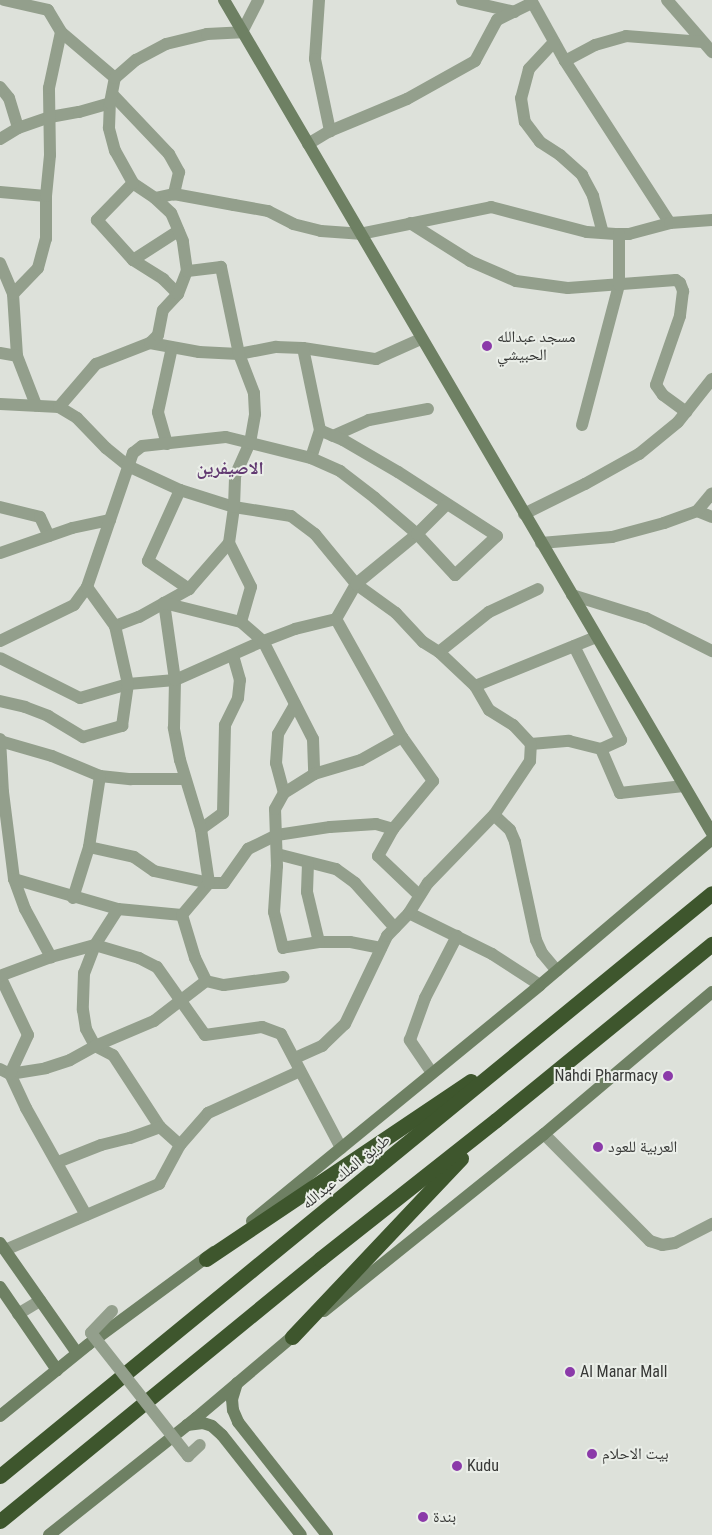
<!DOCTYPE html>
<html>
<head>
<meta charset="utf-8">
<style>
	body { margin:0 }
	#map { position:relative; width:712px; height:1535px; overflow:hidden; background:#dde1da; font-family:"Roboto Condensed","Noto Naskh Arabic",sans-serif }
	div>[style] { position:absolute }
	[style*='--x'] { left:calc(var(--x)*1px); top:calc(var(--y)*1px); width:calc(var(--w)*1px); rotate:calc(var(--a)*1deg) }
	.street>* { height:12px; margin:-6px; padding:0 6px; transform-origin:6px; border-radius:6px; background:#939f8c }
	.secondary>* { height:12px; margin:-6px; padding:0 6px; transform-origin:6px; border-radius:6px; background:#6e8063 }
	.highway>* { height:15px; margin:-7.5px; padding:0 7.5px; transform-origin:7.5px; border-radius:7.5px; background:#3e562d }
	.street-bridge>* { height:12px; margin:-6px; padding:0 6px; transform-origin:6px; border-radius:6px; background:#939f8c }
	.dots>* { width:14px; height:14px; translate:-50% -50%; box-sizing:border-box; border:2px solid #eaeee8; border-radius:50% }
	span { translate:-50% -50%; white-space:nowrap; text-align:center; line-height:1.15; -webkit-text-stroke:4px #eaeee8; paint-order:stroke }
	.poi-label { font-size:16px; color:#373836 }
	.left { translate:0 -50%; text-align:left }
	.right { translate:-100% -50%; text-align:right }
	.street-label { font-size:16px; color:#373836 }
	.neighbourhood-label { font-size:18px; color:#623a72; font-weight:700 }
</style>
</head>
<body>
<div id="map">
	<div class="street">
		<i style="--x:4;--y:0;--w:45;--a:12.8"></i>
		<i style="--x:48;--y:10;--w:26;--a:59"></i>
		<i style="--x:61;--y:32;--w:71;--a:40.4"></i>
		<i style="--x:319;--y:0;--w:59;--a:93.9"></i>
		<i style="--x:315;--y:59;--w:74;--a:78.2"></i>
		<i style="--x:462;--y:0;--w:54;--a:12.8"></i>
		<i style="--x:531;--y:0;--w:70;--a:60.9"></i>
		<i style="--x:565;--y:61;--w:193;--a:57.1"></i>
		<i style="--x:667;--y:0;--w:69;--a:49.1"></i>
		<i style="--x:554;--y:42;--w:37;--a:133"></i>
		<i style="--x:529;--y:69;--w:30;--a:105"></i>
		<i style="--x:521;--y:98;--w:24;--a:81"></i>
		<i style="--x:525;--y:122;--w:25;--a:53"></i>
		<i style="--x:540;--y:142;--w:24;--a:33"></i>
		<i style="--x:560;--y:155;--w:30;--a:42"></i>
		<i style="--x:582;--y:175;--w:24;--a:62"></i>
		<i style="--x:593;--y:196;--w:38;--a:75"></i>
		<i style="--x:565;--y:61;--w:34;--a:-28"></i>
		<i style="--x:595;--y:45;--w:32;--a:-16"></i>
		<i style="--x:626;--y:36;--w:77;--a:4.5"></i>
		<i style="--x:0;--y:87;--w:14;--a:51"></i>
		<i style="--x:9;--y:98;--w:31;--a:73"></i>
		<i style="--x:112;--y:94;--w:83;--a:46.5"></i>
		<i style="--x:169;--y:154;--w:21;--a:61"></i>
		<i style="--x:179;--y:172;--w:23;--a:103"></i>
		<i style="--x:0;--y:139;--w:21;--a:-31"></i>
		<i style="--x:18;--y:128;--w:34;--a:-19"></i>
		<i style="--x:50;--y:117;--w:29;--a:-10"></i>
		<i style="--x:79;--y:112;--w:32;--a:-16"></i>
		<i style="--x:308;--y:144;--w:26;--a:-31"></i>
		<i style="--x:330;--y:131;--w:83;--a:-22.6"></i>
		<i style="--x:407;--y:99;--w:78;--a:-29.2"></i>
		<i style="--x:475;--y:61;--w:47;--a:-61.8"></i>
		<i style="--x:497;--y:20;--w:39;--a:-26"></i>
		<i style="--x:133;--y:183;--w:52;--a:134.2"></i>
		<i style="--x:97;--y:220;--w:54;--a:48"></i>
		<i style="--x:133;--y:260;--w:36;--a:32"></i>
		<i style="--x:163;--y:279;--w:21;--a:45"></i>
		<i style="--x:0;--y:192;--w:46;--a:5"></i>
		<i style="--x:155;--y:198;--w:19;--a:-12"></i>
		<i style="--x:174;--y:194;--w:61;--a:10.4"></i>
		<i style="--x:234;--y:205;--w:35;--a:10"></i>
		<i style="--x:268;--y:211;--w:28;--a:27"></i>
		<i style="--x:293;--y:224;--w:29;--a:14"></i>
		<i style="--x:321;--y:231;--w:39;--a:4"></i>
		<i style="--x:360;--y:234;--w:134;--a:-11.6"></i>
		<i style="--x:491;--y:207;--w:99;--a:14.6"></i>
		<i style="--x:587;--y:232;--w:32;--a:4"></i>
		<i style="--x:619;--y:234;--w:10;--a:0"></i>
		<i style="--x:629;--y:234;--w:42;--a:-15"></i>
		<i style="--x:670;--y:223;--w:42;--a:-4.1"></i>
		<i style="--x:410;--y:223;--w:71;--a:32.3"></i>
		<i style="--x:470;--y:261;--w:50;--a:23.5"></i>
		<i style="--x:516;--y:281;--w:52;--a:7.7"></i>
		<i style="--x:568;--y:288;--w:108;--a:-4.2"></i>
		<i style="--x:676;--y:280;--w:5;--a:37"></i>
		<i style="--x:680;--y:283;--w:9;--a:69"></i>
		<i style="--x:683;--y:291;--w:25;--a:97"></i>
		<i style="--x:680;--y:316;--w:73;--a:109.2"></i>
		<i style="--x:656;--y:385;--w:12;--a:55"></i>
		<i style="--x:663;--y:395;--w:29;--a:36"></i>
		<i style="--x:133;--y:260;--w:54;--a:-32.8"></i>
		<i style="--x:0;--y:263;--w:34;--a:67"></i>
		<i style="--x:13;--y:294;--w:62;--a:86.3"></i>
		<i style="--x:17;--y:356;--w:53;--a:68.8"></i>
		<i style="--x:13;--y:294;--w:36;--a:-46"></i>
		<i style="--x:38;--y:268;--w:30;--a:-75"></i>
		<i style="--x:46;--y:239;--w:43;--a:-90"></i>
		<i style="--x:46;--y:196;--w:41;--a:-84.4"></i>
		<i style="--x:50;--y:155;--w:67;--a:-90.9"></i>
		<i style="--x:49;--y:88;--w:57;--a:-77.9"></i>
		<i style="--x:150;--y:343;--w:50;--a:10.4"></i>
		<i style="--x:199;--y:352;--w:40;--a:2.9"></i>
		<i style="--x:239;--y:354;--w:38;--a:-11"></i>
		<i style="--x:276;--y:347;--w:27;--a:2"></i>
		<i style="--x:303;--y:348;--w:74;--a:8.6"></i>
		<i style="--x:376;--y:359;--w:49;--a:-24"></i>
		<i style="--x:303;--y:348;--w:84;--a:78.3"></i>
		<i style="--x:320;--y:430;--w:29;--a:108"></i>
		<i style="--x:0;--y:353;--w:17;--a:10"></i>
		<i style="--x:0;--y:404;--w:59;--a:2.9"></i>
		<i style="--x:59;--y:407;--w:21;--a:31"></i>
		<i style="--x:77;--y:418;--w:42;--a:46"></i>
		<i style="--x:106;--y:448;--w:28;--a:39"></i>
		<i style="--x:128;--y:466;--w:57;--a:24.8"></i>
		<i style="--x:180;--y:490;--w:57;--a:17.5"></i>
		<i style="--x:234;--y:507;--w:58;--a:9"></i>
		<i style="--x:291;--y:516;--w:30;--a:37"></i>
		<i style="--x:315;--y:534;--w:65;--a:50.6"></i>
		<i style="--x:356;--y:584;--w:40;--a:119.7"></i>
		<i style="--x:336;--y:619;--w:42;--a:166.3"></i>
		<i style="--x:295;--y:629;--w:34;--a:159"></i>
		<i style="--x:263;--y:641;--w:96;--a:156.1"></i>
		<i style="--x:175;--y:680;--w:47;--a:175.1"></i>
		<i style="--x:128;--y:684;--w:50;--a:163.7"></i>
		<i style="--x:80;--y:698;--w:89;--a:-153.4"></i>
		<i style="--x:59;--y:407;--w:57;--a:-49.3"></i>
		<i style="--x:96;--y:364;--w:58;--a:-21.3"></i>
		<i style="--x:150;--y:343;--w:11;--a:-45"></i>
		<i style="--x:158;--y:335;--w:25;--a:-79"></i>
		<i style="--x:163;--y:310;--w:22;--a:-47"></i>
		<i style="--x:178;--y:294;--w:25;--a:-69"></i>
		<i style="--x:187;--y:271;--w:30;--a:-98"></i>
		<i style="--x:183;--y:241;--w:30;--a:-113"></i>
		<i style="--x:171;--y:213;--w:22;--a:-137"></i>
		<i style="--x:155;--y:198;--w:27;--a:-146"></i>
		<i style="--x:133;--y:183;--w:37;--a:-119"></i>
		<i style="--x:115;--y:151;--w:24;--a:-105"></i>
		<i style="--x:109;--y:128;--w:25;--a:-88"></i>
		<i style="--x:110;--y:103;--w:25;--a:-79"></i>
		<i style="--x:115;--y:78;--w:28;--a:-41"></i>
		<i style="--x:136;--y:60;--w:34;--a:-28"></i>
		<i style="--x:166;--y:44;--w:42;--a:-13.7"></i>
		<i style="--x:207;--y:34;--w:35;--a:-3"></i>
		<i style="--x:242;--y:32;--w:36;--a:-63"></i>
		<i style="--x:582;--y:425;--w:145;--a:-75.2"></i>
		<i style="--x:619;--y:285;--w:51;--a:-90"></i>
		<i style="--x:333;--y:436;--w:39;--a:-24"></i>
		<i style="--x:369;--y:420;--w:60;--a:-10.6"></i>
		<i style="--x:167;--y:444;--w:33;--a:-106"></i>
		<i style="--x:158;--y:412;--w:66;--a:-77.8"></i>
		<i style="--x:180;--y:490;--w:78;--a:114.3"></i>
		<i style="--x:148;--y:561;--w:50;--a:34.3"></i>
		<i style="--x:0;--y:507;--w:41;--a:14"></i>
		<i style="--x:40;--y:517;--w:21;--a:65"></i>
		<i style="--x:697;--y:511;--w:16;--a:22"></i>
		<i style="--x:524;--y:514;--w:68;--a:-26.2"></i>
		<i style="--x:585;--y:484;--w:62;--a:-29.1"></i>
		<i style="--x:639;--y:454;--w:50;--a:-39.4"></i>
		<i style="--x:678;--y:422;--w:55;--a:-51.7"></i>
		<i style="--x:229;--y:543;--w:49;--a:63.4"></i>
		<i style="--x:251;--y:587;--w:36;--a:106"></i>
		<i style="--x:541;--y:543;--w:71;--a:-4.8"></i>
		<i style="--x:612;--y:537;--w:54;--a:-15.1"></i>
		<i style="--x:664;--y:523;--w:35;--a:-20"></i>
		<i style="--x:697;--y:511;--w:23;--a:-50"></i>
		<i style="--x:0;--y:553;--w:76;--a:-19.1"></i>
		<i style="--x:72;--y:528;--w:39;--a:-12"></i>
		<i style="--x:572;--y:595;--w:77;--a:17.3"></i>
		<i style="--x:646;--y:618;--w:74;--a:26.6"></i>
		<i style="--x:336;--y:619;--w:135;--a:60.8"></i>
		<i style="--x:402;--y:737;--w:54;--a:54.8"></i>
		<i style="--x:433;--y:781;--w:62;--a:129.8"></i>
		<i style="--x:393;--y:829;--w:31;--a:119"></i>
		<i style="--x:378;--y:856;--w:57;--a:43.6"></i>
		<i style="--x:115;--y:626;--w:26;--a:-21"></i>
		<i style="--x:139;--y:617;--w:57;--a:-29.2"></i>
		<i style="--x:189;--y:589;--w:61;--a:-49"></i>
		<i style="--x:229;--y:543;--w:36;--a:-82"></i>
		<i style="--x:234;--y:507;--w:31;--a:-88"></i>
		<i style="--x:235;--y:476;--w:36;--a:-66"></i>
		<i style="--x:250;--y:443;--w:29;--a:-80"></i>
		<i style="--x:255;--y:414;--w:21;--a:-93"></i>
		<i style="--x:254;--y:393;--w:42;--a:-111"></i>
		<i style="--x:239;--y:354;--w:89;--a:-101.7"></i>
		<i style="--x:221;--y:267;--w:34;--a:173"></i>
		<i style="--x:0;--y:641;--w:82;--a:-25.9"></i>
		<i style="--x:74;--y:605;--w:22;--a:-54"></i>
		<i style="--x:87;--y:587;--w:142;--a:-71.1"></i>
		<i style="--x:133;--y:453;--w:11;--a:-38"></i>
		<i style="--x:142;--y:446;--w:84;--a:-6.1"></i>
		<i style="--x:226;--y:437;--w:88;--a:13.9"></i>
		<i style="--x:311;--y:458;--w:32;--a:24"></i>
		<i style="--x:340;--y:471;--w:44;--a:37.6"></i>
		<i style="--x:375;--y:498;--w:55;--a:40.6"></i>
		<i style="--x:417;--y:534;--w:56;--a:47.2"></i>
		<i style="--x:455;--y:575;--w:57;--a:-42.9"></i>
		<i style="--x:497;--y:536;--w:118;--a:-147.1"></i>
		<i style="--x:398;--y:472;--w:64;--a:-149.8"></i>
		<i style="--x:343;--y:440;--w:25;--a:-157"></i>
		<i style="--x:574;--y:646;--w:105;--a:63.4"></i>
		<i style="--x:621;--y:740;--w:22;--a:156"></i>
		<i style="--x:439;--y:652;--w:64;--a:-38.7"></i>
		<i style="--x:489;--y:612;--w:54;--a:-25.1"></i>
		<i style="--x:475;--y:686;--w:131;--a:-22"></i>
		<i style="--x:0;--y:701;--w:26;--a:13"></i>
		<i style="--x:25;--y:707;--w:25;--a:21"></i>
		<i style="--x:48;--y:716;--w:41;--a:31"></i>
		<i style="--x:83;--y:737;--w:41;--a:-15.8"></i>
		<i style="--x:122;--y:726;--w:42;--a:-81.9"></i>
		<i style="--x:128;--y:684;--w:59;--a:-102.6"></i>
		<i style="--x:115;--y:626;--w:48;--a:-125.7"></i>
		<i style="--x:0;--y:739;--w:53;--a:86.8"></i>
		<i style="--x:3;--y:792;--w:88;--a:82.8"></i>
		<i style="--x:14;--y:879;--w:32;--a:70"></i>
		<i style="--x:25;--y:909;--w:55;--a:61.6"></i>
		<i style="--x:0;--y:741;--w:54;--a:16.1"></i>
		<i style="--x:52;--y:756;--w:52;--a:22.6"></i>
		<i style="--x:100;--y:776;--w:31;--a:6"></i>
		<i style="--x:131;--y:779;--w:54;--a:0"></i>
		<i style="--x:531;--y:744;--w:38;--a:-5"></i>
		<i style="--x:569;--y:741;--w:33;--a:14"></i>
		<i style="--x:601;--y:749;--w:48;--a:66.6"></i>
		<i style="--x:620;--y:793;--w:64;--a:-6.2"></i>
		<i style="--x:284;--y:793;--w:31;--a:-105"></i>
		<i style="--x:276;--y:763;--w:29;--a:-86"></i>
		<i style="--x:278;--y:734;--w:34;--a:-60"></i>
		<i style="--x:494;--y:815;--w:22;--a:43"></i>
		<i style="--x:510;--y:830;--w:13;--a:67"></i>
		<i style="--x:515;--y:842;--w:100;--a:77.9"></i>
		<i style="--x:536;--y:940;--w:14;--a:65"></i>
		<i style="--x:542;--y:953;--w:23;--a:50"></i>
		<i style="--x:201;--y:829;--w:27;--a:-36"></i>
		<i style="--x:223;--y:813;--w:88;--a:-88.7"></i>
		<i style="--x:225;--y:725;--w:30;--a:-64"></i>
		<i style="--x:238;--y:698;--w:18;--a:-84"></i>
		<i style="--x:240;--y:680;--w:26;--a:-106"></i>
		<i style="--x:89;--y:847;--w:46;--a:12.5"></i>
		<i style="--x:134;--y:857;--w:24;--a:35"></i>
		<i style="--x:154;--y:871;--w:56;--a:12.3"></i>
		<i style="--x:209;--y:883;--w:15;--a:0"></i>
		<i style="--x:224;--y:883;--w:42;--a:-54.8"></i>
		<i style="--x:248;--y:849;--w:32;--a:-26"></i>
		<i style="--x:277;--y:835;--w:54;--a:-8.6"></i>
		<i style="--x:330;--y:827;--w:46;--a:-3.7"></i>
		<i style="--x:376;--y:824;--w:18;--a:16"></i>
		<i style="--x:277;--y:854;--w:61;--a:14.3"></i>
		<i style="--x:336;--y:869;--w:24;--a:36"></i>
		<i style="--x:355;--y:883;--w:60;--a:48.4"></i>
		<i style="--x:308;--y:863;--w:29;--a:92"></i>
		<i style="--x:307;--y:892;--w:51;--a:76.5"></i>
		<i style="--x:14;--y:879;--w:108;--a:16.1"></i>
		<i style="--x:118;--y:909;--w:64;--a:5.4"></i>
		<i style="--x:73;--y:898;--w:53;--a:-72.6"></i>
		<i style="--x:89;--y:847;--w:72;--a:-81.2"></i>
		<i style="--x:118;--y:909;--w:43;--a:122.6"></i>
		<i style="--x:95;--y:945;--w:30;--a:111"></i>
		<i style="--x:84;--y:973;--w:37;--a:92"></i>
		<i style="--x:83;--y:1010;--w:19;--a:81"></i>
		<i style="--x:86;--y:1029;--w:19;--a:62"></i>
		<i style="--x:95;--y:1046;--w:20;--a:27"></i>
		<i style="--x:113;--y:1055;--w:86;--a:56.9"></i>
		<i style="--x:160;--y:1127;--w:27;--a:42"></i>
		<i style="--x:409;--y:913;--w:93;--a:26.3"></i>
		<i style="--x:492;--y:954;--w:57;--a:32.9"></i>
		<i style="--x:182;--y:915;--w:42;--a:-49.8"></i>
		<i style="--x:209;--y:883;--w:55;--a:-98.4"></i>
		<i style="--x:201;--y:829;--w:72;--a:-106.9"></i>
		<i style="--x:180;--y:760;--w:33;--a:-101"></i>
		<i style="--x:174;--y:728;--w:48;--a:-88.8"></i>
		<i style="--x:175;--y:680;--w:78;--a:-98.1"></i>
		<i style="--x:164;--y:603;--w:79;--a:13.9"></i>
		<i style="--x:241;--y:622;--w:29;--a:41"></i>
		<i style="--x:263;--y:641;--w:110;--a:63"></i>
		<i style="--x:313;--y:739;--w:35;--a:88"></i>
		<i style="--x:182;--y:915;--w:45;--a:73.2"></i>
		<i style="--x:195;--y:958;--w:25;--a:64"></i>
		<i style="--x:206;--y:981;--w:18;--a:13"></i>
		<i style="--x:224;--y:985;--w:60;--a:-7.7"></i>
		<i style="--x:381;--y:948;--w:32;--a:-169"></i>
		<i style="--x:350;--y:942;--w:31;--a:180"></i>
		<i style="--x:319;--y:942;--w:36;--a:171"></i>
		<i style="--x:283;--y:948;--w:37;--a:-104"></i>
		<i style="--x:274;--y:912;--w:46;--a:-86.3"></i>
		<i style="--x:277;--y:866;--w:57;--a:-92"></i>
		<i style="--x:275;--y:809;--w:18;--a:-61"></i>
		<i style="--x:284;--y:793;--w:36;--a:-32"></i>
		<i style="--x:314;--y:774;--w:49;--a:-16.6"></i>
		<i style="--x:361;--y:760;--w:47;--a:-29.3"></i>
		<i style="--x:295;--y:1058;--w:30;--a:-24"></i>
		<i style="--x:322;--y:1046;--w:32;--a:-44"></i>
		<i style="--x:345;--y:1024;--w:98;--a:-64.5"></i>
		<i style="--x:387;--y:936;--w:32;--a:-46"></i>
		<i style="--x:409;--y:913;--w:36;--a:-58"></i>
		<i style="--x:428;--y:883;--w:95;--a:-45.9"></i>
		<i style="--x:494;--y:815;--w:65;--a:-56.3"></i>
		<i style="--x:530;--y:761;--w:17;--a:-87"></i>
		<i style="--x:531;--y:744;--w:26;--a:-133"></i>
		<i style="--x:513;--y:725;--w:28;--a:-148"></i>
		<i style="--x:489;--y:710;--w:28;--a:-120"></i>
		<i style="--x:475;--y:686;--w:50;--a:-136.6"></i>
		<i style="--x:439;--y:652;--w:19;--a:-148"></i>
		<i style="--x:423;--y:642;--w:40;--a:-133"></i>
		<i style="--x:396;--y:613;--w:49;--a:-144.1"></i>
		<i style="--x:356;--y:584;--w:79;--a:-39.3"></i>
		<i style="--x:417;--y:534;--w:41;--a:-45"></i>
		<i style="--x:0;--y:1069;--w:11;--a:27"></i>
		<i style="--x:10;--y:1074;--w:36;--a:-9"></i>
		<i style="--x:46;--y:1068;--w:25;--a:-18"></i>
		<i style="--x:70;--y:1060;--w:29;--a:-29"></i>
		<i style="--x:95;--y:1046;--w:64;--a:-23"></i>
		<i style="--x:154;--y:1021;--w:66;--a:-37.6"></i>
		<i style="--x:432;--y:1073;--w:40;--a:-124"></i>
		<i style="--x:410;--y:1040;--w:45;--a:-70.3"></i>
		<i style="--x:425;--y:998;--w:70;--a:-62.7"></i>
		<i style="--x:544;--y:1134;--w:151;--a:45.3"></i>
		<i style="--x:650;--y:1241;--w:13;--a:18"></i>
		<i style="--x:662;--y:1245;--w:13;--a:-9"></i>
		<i style="--x:675;--y:1243;--w:42;--a:-27.2"></i>
		<i style="--x:58;--y:1162;--w:46;--a:-21.6"></i>
		<i style="--x:101;--y:1145;--w:30;--a:-14"></i>
		<i style="--x:130;--y:1138;--w:32;--a:-20"></i>
		<i style="--x:86;--y:1215;--w:123;--a:-119.3"></i>
		<i style="--x:26;--y:1108;--w:38;--a:-115"></i>
		<i style="--x:10;--y:1074;--w:43;--a:-65.2"></i>
		<i style="--x:28;--y:1035;--w:65;--a:-115.4"></i>
		<i style="--x:0;--y:976;--w:54;--a:-20.4"></i>
		<i style="--x:51;--y:957;--w:46;--a:-15.3"></i>
		<i style="--x:95;--y:945;--w:46;--a:16.5"></i>
		<i style="--x:139;--y:958;--w:20;--a:27"></i>
		<i style="--x:157;--y:967;--w:83;--a:54.8"></i>
		<i style="--x:205;--y:1035;--w:58;--a:-8"></i>
		<i style="--x:262;--y:1027;--w:20;--a:20"></i>
		<i style="--x:281;--y:1034;--w:129;--a:62.2"></i>
		<i style="--x:5;--y:1250;--w:168;--a:-23.2"></i>
		<i style="--x:159;--y:1184;--w:44;--a:-61.7"></i>
		<i style="--x:180;--y:1145;--w:43;--a:-48.8"></i>
		<i style="--x:208;--y:1113;--w:101;--a:-24.5"></i>
		<i style="--x:18;--y:1314;--w:26;--a:-31"></i>
	</div>
	<div class="secondary">
		<i style="--x:224;--y:0;--w:965;--a:59.64"></i>
		<i style="--x:252;--y:1221;--w:372;--a:-39.3"></i>
		<i style="--x:540;--y:985;--w:226;--a:-40.3"></i>
		<i style="--x:0;--y:1243;--w:134;--a:55"></i>
		<i style="--x:0;--y:1287;--w:101;--a:55.5"></i>
		<i style="--x:324;--y:1311;--w:282;--a:-38.8"></i>
		<i style="--x:544;--y:1134;--w:220;--a:-40.2"></i>
		<i style="--x:237;--y:1383;--w:17;--a:107"></i>
		<i style="--x:232;--y:1399;--w:11;--a:85"></i>
		<i style="--x:233;--y:1410;--w:13;--a:67"></i>
		<i style="--x:238;--y:1422;--w:144;--a:51.8"></i>
		<i style="--x:0;--y:1416;--w:114;--a:-39"></i>
		<i style="--x:89;--y:1344;--w:155;--a:-36.4"></i>
		<i style="--x:187;--y:1425;--w:16;--a:-7"></i>
		<i style="--x:203;--y:1423;--w:9;--a:18"></i>
		<i style="--x:212;--y:1426;--w:13;--a:42"></i>
		<i style="--x:222;--y:1435;--w:127;--a:51.7"></i>
		<i style="--x:49;--y:1535;--w:188;--a:-38.5"></i>
		<i style="--x:196;--y:1418;--w:135;--a:-40.2"></i>
	</div>
	<div class="highway">
		<i style="--x:206;--y:1259;--w:319;--a:-33.9"></i>
		<i style="--x:292;--y:1337;--w:246;--a:-46.6"></i>
		<i style="--x:0;--y:1476;--w:920;--a:-39.31"></i>
		<i style="--x:0;--y:1521;--w:414;--a:-39.3"></i>
		<i style="--x:320;--y:1259;--w:224;--a:-38.3"></i>
		<i style="--x:496;--y:1120;--w:279;--a:-39.2"></i>
	</div>
	<div class="street-bridge">
		<i style="--x:112;--y:1311;--w:30;--a:134"></i>
		<i style="--x:91;--y:1333;--w:157;--a:51.7"></i>
		<i style="--x:188;--y:1456;--w:16;--a:-43"></i>
	</div>
	<div class="dots">
		<i style="left:487px;top:346px;background:#8b3aa9"></i>
		<i style="left:668px;top:1076px;background:#8b3aa9"></i>
		<i style="left:598px;top:1147px;background:#8b3aa9"></i>
		<i style="left:570px;top:1372px;background:#8b3aa9"></i>
		<i style="left:592px;top:1454px;background:#8b3aa9"></i>
		<i style="left:457px;top:1466px;background:#8b3aa9"></i>
		<i style="left:423px;top:1517px;background:#8b3aa9"></i>
	</div>
	<div class="poi-label">
		<span class="left" style="left:497px;top:346px">مسجد عبدالله<br>الحبيشي</span>
		<span class="right" style="left:658px;top:1076px">Nahdi Pharmacy</span>
		<span class="left" style="left:608px;top:1147px">العربية للعود</span>
		<span class="left" style="left:580px;top:1372px">Al Manar Mall</span>
		<span class="left" style="left:602px;top:1454px">بيت الاحلام</span>
		<span class="left" style="left:467px;top:1466px">Kudu</span>
		<span class="left" style="left:433px;top:1517px">بندة</span>
	</div>
	<div class="street-label">
		<span style="left:346px;top:1172px;rotate:-39deg">طريق الملك عبدالله</span>
	</div>
	<div class="neighbourhood-label">
		<span style="left:230px;top:468px">الاصيفرين</span>
	</div>
</div>
</body>
</html>
